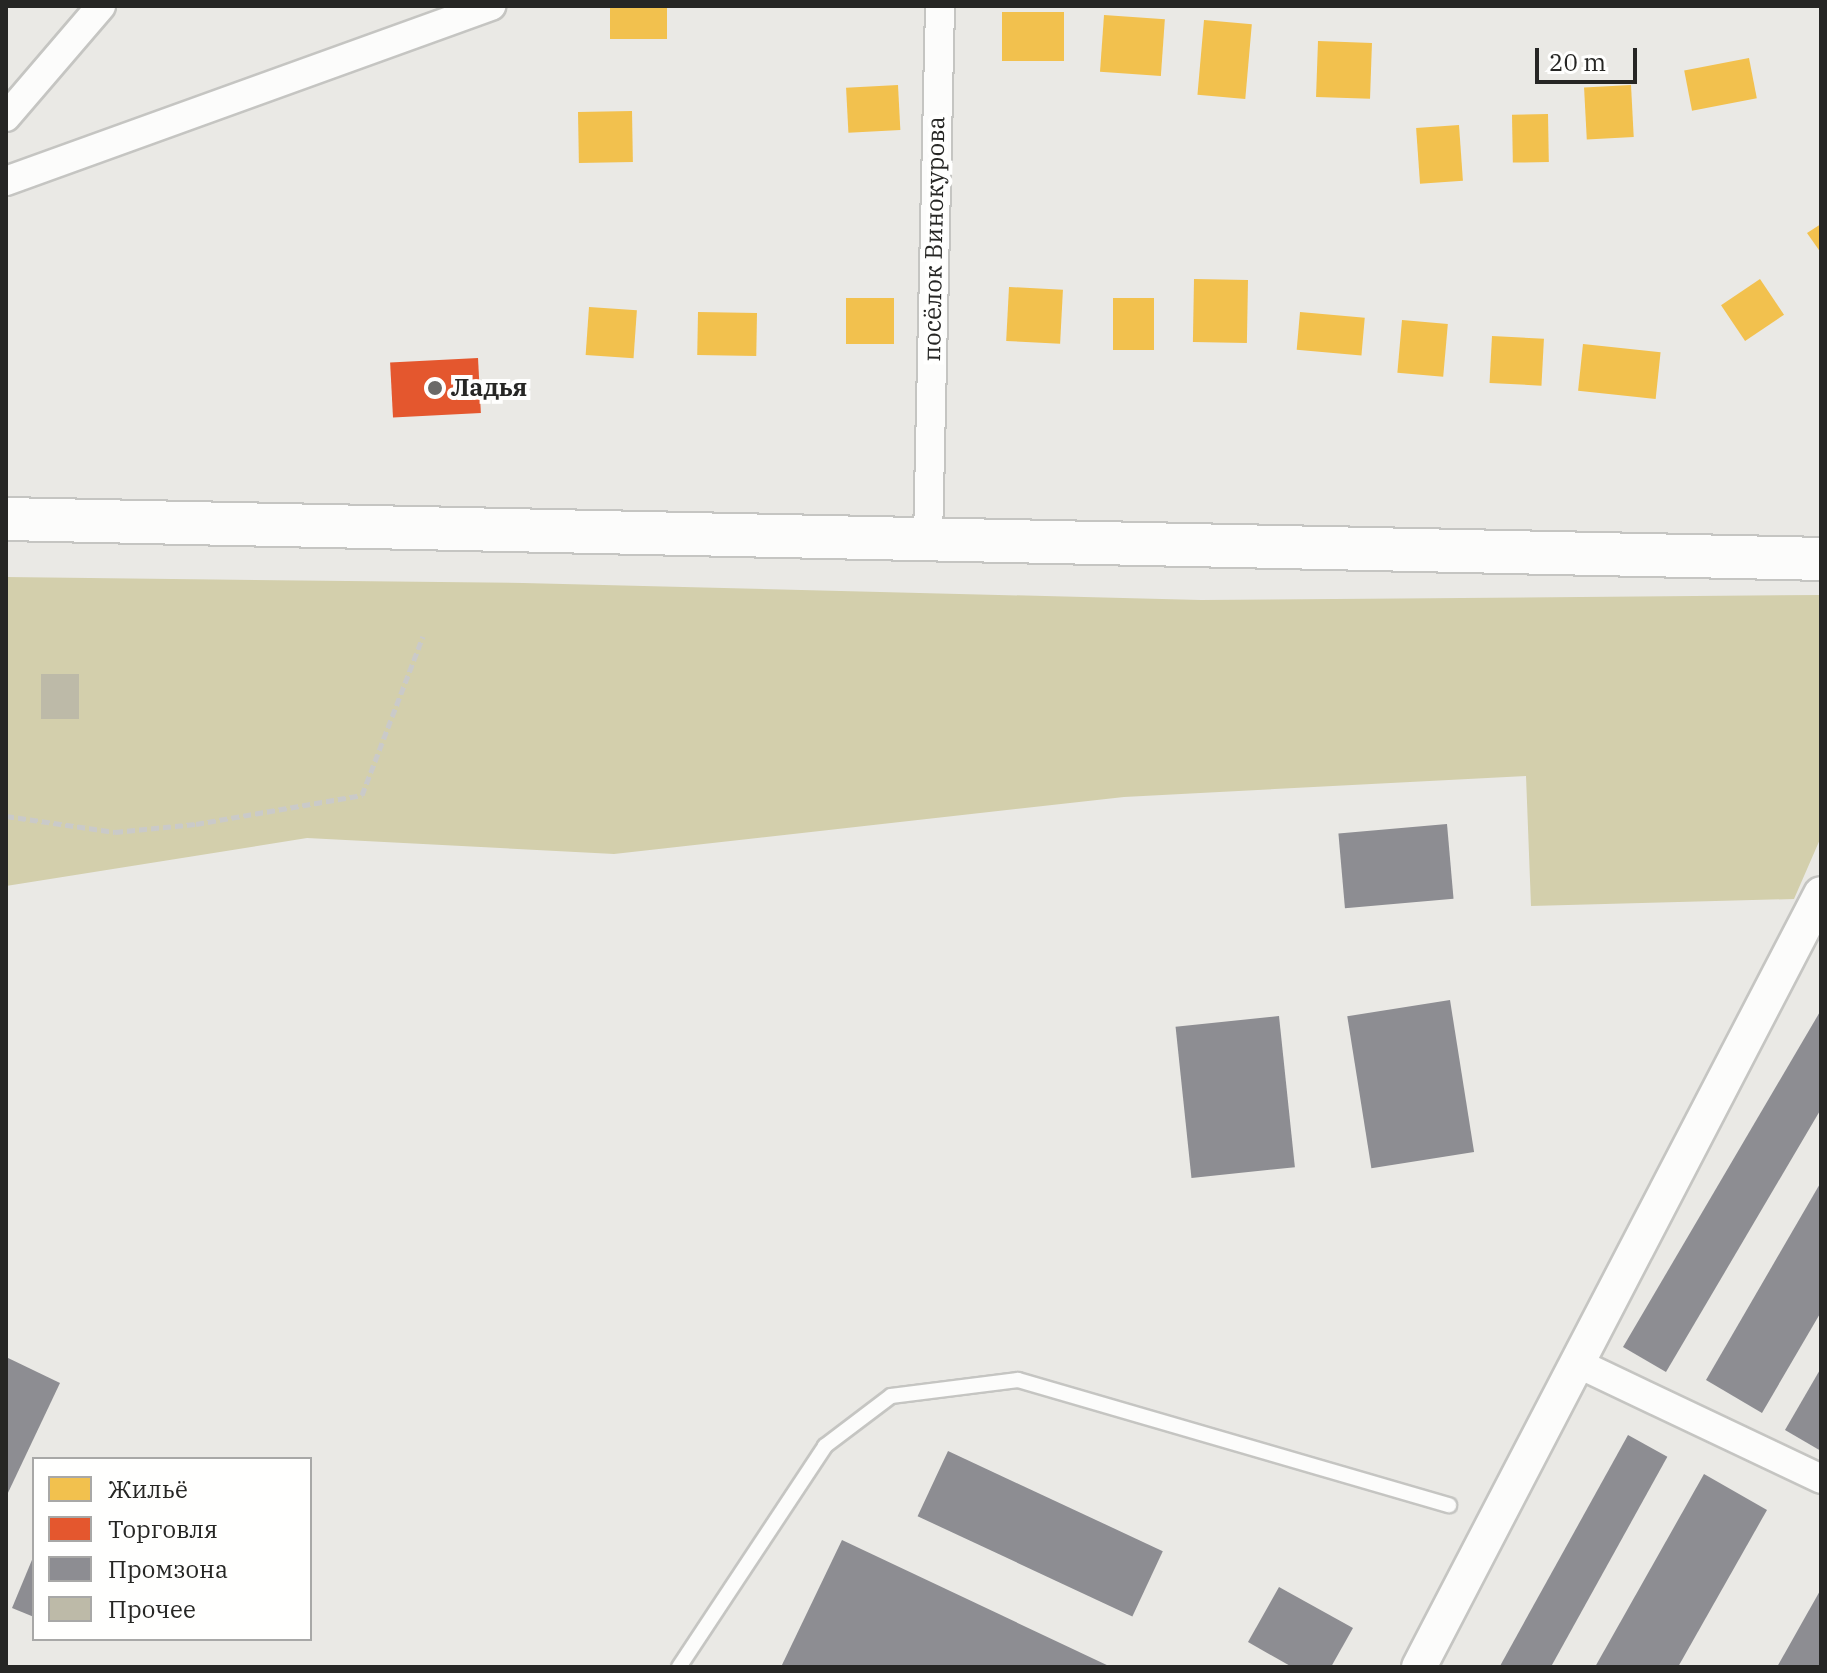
<!DOCTYPE html>
<html>
<head>
<meta charset="utf-8">
<style>
	body { margin:0 }
	#map { position:relative; width:1827px; height:1673px; overflow:hidden; background:#eae9e5; font-family:"IBM Plex Serif",serif }
	div>[style] { position:absolute }
	[style*='--x'] { left:calc(var(--x)*1px); top:calc(var(--y)*1px); width:calc(var(--w)*1px); rotate:calc(var(--a)*1deg) }
	.green>* { inset:0; background:#d3cfac }
	.homes>* { inset:0; background:#f2c14e; transform-origin:0 0 }
	.shops>* { inset:0; background:#e4572e; transform-origin:0 0 }
	.industry>* { inset:0; background:#8d8d92; transform-origin:0 0 }
	.building>* { inset:0; background:#bdbaa8; transform-origin:0 0 }
	.path>* { height:5px; margin-top:-2.5px; transform-origin:0; background:repeating-linear-gradient(90deg,#cacac9 0 8px,transparent 0 12px) }
	.roads { filter:drop-shadow(2px 0 #c5c5c2) drop-shadow(-2px 0 #c5c5c2) drop-shadow(0 2px #c5c5c2) drop-shadow(0 -2px #c5c5c2) }
	.service>* { height:14px; margin:-7px; padding:0 7px; transform-origin:7px; border-radius:7px; background:#fcfcfb }
	.minor>* { height:28px; margin:-14px; padding:0 14px; transform-origin:14px; border-radius:14px; background:#fcfcfb }
	.tertiary>* { height:34px; margin:-17px; padding:0 17px; transform-origin:17px; border-radius:17px; background:#fcfcfb }
	.primary>* { height:42px; margin:-21px; padding:0 21px; transform-origin:21px; border-radius:21px; background:#fcfcfb }
	.dots>* { width:22px; height:22px; translate:-50% -50%; box-sizing:border-box; border:4px solid #fffffe; border-radius:50% }
	span { translate:-50% -50%; white-space:nowrap; text-align:center; line-height:1.15; -webkit-text-stroke:8px #fffffe; paint-order:stroke }
	.street-label { font-size:24px; color:#262624 }
	.poi-label { font-size:24px; color:#262624; font-weight:700 }
	.left { translate:0 -50%; text-align:left }
	.frame { position:absolute; inset:0; border:8px solid #262624; pointer-events:none }
	.legend { position:absolute; left:32px; top:1457px; width:280px; height:184px; box-sizing:border-box; background:#fffffe; border:2px solid #a8a8a7; margin:0; padding:10px 14px; list-style:none; font-size:24px; color:#262624 }
	.legend li { display:flex; align-items:center; gap:16px; height:40px }
	.legend b { width:40px; border:2px solid #a8a8a7 }
	.scale { position:absolute; left:1535px; top:48px; width:102px; height:36px; box-sizing:border-box; border:4px solid #262624; border-top:0; padding-left:10px; font-size:24px; line-height:28px; white-space:nowrap; color:#262624; -webkit-text-stroke:6px #fffffe; paint-order:stroke }
</style>
</head>
<body>
<div id="map">
	<div class="green">
		<i style="clip-path:polygon(6px 577px,523px 583px,1201px 600px,1821px 595px,1821px 837px,1794px 899px,1531px 906px,1526px 776px,1124px 797px,614px 854px,307px 838px,6px 886px)"></i>
	</div>
	<div class="homes">
		<i style="left:610px;top:6px;width:57px;height:33px"></i>
		<i style="left:1002px;top:12px;width:62px;height:49px"></i>
		<i style="left:1104px;top:15px;width:61px;height:57px;rotate:4deg"></i>
		<i style="left:1204px;top:20px;width:48px;height:75px;rotate:5deg"></i>
		<i style="left:1318px;top:41px;width:54px;height:56px;rotate:2deg"></i>
		<i style="left:1749px;top:58px;width:41px;height:66px;rotate:79deg"></i>
		<i style="left:898px;top:85px;width:45px;height:52px;rotate:87deg"></i>
		<i style="left:1631px;top:85px;width:52px;height:47px;rotate:87deg"></i>
		<i style="left:632px;top:111px;width:51px;height:54px;rotate:89deg"></i>
		<i style="left:1548px;top:114px;width:48px;height:36px;rotate:89deg"></i>
		<i style="left:1459px;top:125px;width:56px;height:43px;rotate:86deg"></i>
		<i style="clip-path:polygon(1821px 224px,1821px 253px,1807px 233px)"></i>
		<i style="left:1194px;top:279px;width:54px;height:63px;rotate:1deg"></i>
		<i style="left:1760px;top:279px;width:43px;height:47px;rotate:56deg"></i>
		<i style="left:1009px;top:287px;width:54px;height:54px;rotate:3deg"></i>
		<i style="left:846px;top:298px;width:48px;height:46px"></i>
		<i style="left:1113px;top:298px;width:41px;height:52px"></i>
		<i style="left:589px;top:307px;width:48px;height:48px;rotate:4deg"></i>
		<i style="left:698px;top:312px;width:59px;height:43px;rotate:1deg"></i>
		<i style="left:1300px;top:312px;width:65px;height:38px;rotate:5deg"></i>
		<i style="left:1402px;top:320px;width:46px;height:53px;rotate:5deg"></i>
		<i style="left:1492px;top:336px;width:52px;height:47px;rotate:3deg"></i>
		<i style="left:1583px;top:344px;width:78px;height:47px;rotate:6deg"></i>
	</div>
	<div class="shops">
		<i style="left:478px;top:358px;width:55px;height:88px;rotate:87deg"></i>
	</div>
	<div class="industry">
		<i style="left:1447px;top:824px;width:75px;height:109px;rotate:85deg"></i>
		<i style="left:1450px;top:1000px;width:154px;height:104px;rotate:81deg"></i>
		<i style="clip-path:polygon(1821px 1010px,1821px 1109px,1666px 1372px,1623px 1347px)"></i>
		<i style="left:1279px;top:1016px;width:152px;height:104px;rotate:84deg"></i>
		<i style="clip-path:polygon(1821px 1182px,1821px 1312px,1762px 1413px,1706px 1380px)"></i>
		<i style="clip-path:polygon(6px 1357px,60px 1383px,6px 1497px)"></i>
		<i style="clip-path:polygon(1821px 1368px,1821px 1451px,1785px 1430px)"></i>
		<i style="left:1628px;top:1435px;width:45px;height:266px;rotate:29deg"></i>
		<i style="left:948px;top:1451px;width:237px;height:72px;rotate:25deg"></i>
		<i style="clip-path:polygon(1704px 1474px,1767px 1510px,1678px 1667px,1595px 1667px)"></i>
		<i style="clip-path:polygon(842px 1540px,1111px 1667px,781px 1667px)"></i>
		<i style="clip-path:polygon(34px 1555px,34px 1617px,12px 1608px)"></i>
		<i style="clip-path:polygon(1279px 1587px,1353px 1628px,1331px 1667px,1292px 1667px,1248px 1642px)"></i>
		<i style="clip-path:polygon(1821px 1589px,1821px 1667px,1777px 1667px)"></i>
	</div>
	<div class="building">
		<i style="left:41px;top:674px;width:38px;height:45px"></i>
	</div>
	<div class="path">
		<i style="--x:6;--y:816;--w:110;--a:8.4"></i>
		<i style="--x:115;--y:832;--w:81;--a:-5.6"></i>
		<i style="--x:196;--y:824;--w:169;--a:-9.9"></i>
		<i style="--x:362;--y:795;--w:170;--a:-69"></i>
	</div>
	<div class="roads">
		<div class="service">
			<i style="--x:679;--y:1667;--w:265;--a:-56.5"></i>
			<i style="--x:825;--y:1446;--w:83;--a:-37.1"></i>
			<i style="--x:891;--y:1396;--w:128;--a:-7.2"></i>
			<i style="--x:1018;--y:1380;--w:449;--a:16.2"></i>
		</div>
		<div class="minor">
			<i style="--x:6;--y:117;--w:146;--a:-49.4"></i>
			<i style="--x:6;--y:181;--w:516;--a:-19.84"></i>
			<i style="--x:928;--y:539;--w:533;--a:-88.71"></i>
			<i style="--x:1579;--y:1364;--w:268;--a:25.4"></i>
		</div>
		<div class="tertiary">
			<i style="--x:1419;--y:1667;--w:871;--a:-62.52"></i>
		</div>
		<div class="primary">
			<i style="--x:6;--y:519;--w:1815;--a:1.26"></i>
		</div>
	</div>
	<div class="dots">
		<i style="left:435px;top:388px;background:#6b6a68"></i>
	</div>
	<div class="street-label">
		<span style="left:934px;top:239px;rotate:-89deg">посёлок Винокурова</span>
	</div>
	<div class="poi-label">
		<span class="left" style="left:451px;top:388px">Ладья</span>
	</div>
	<div class="frame"></div>
	<ul class="legend">
	<li><b style="height:22px;background:#f2c14e"></b>Жильё</li>
	<li><b style="height:22px;background:#e4572e"></b>Торговля</li>
	<li><b style="height:22px;background:#8d8d92"></b>Промзона</li>
	<li><b style="height:22px;background:#bdbaa8"></b>Прочее</li>
	</ul>
	<div class="scale">20 m</div>
</div>
</body>
</html>
